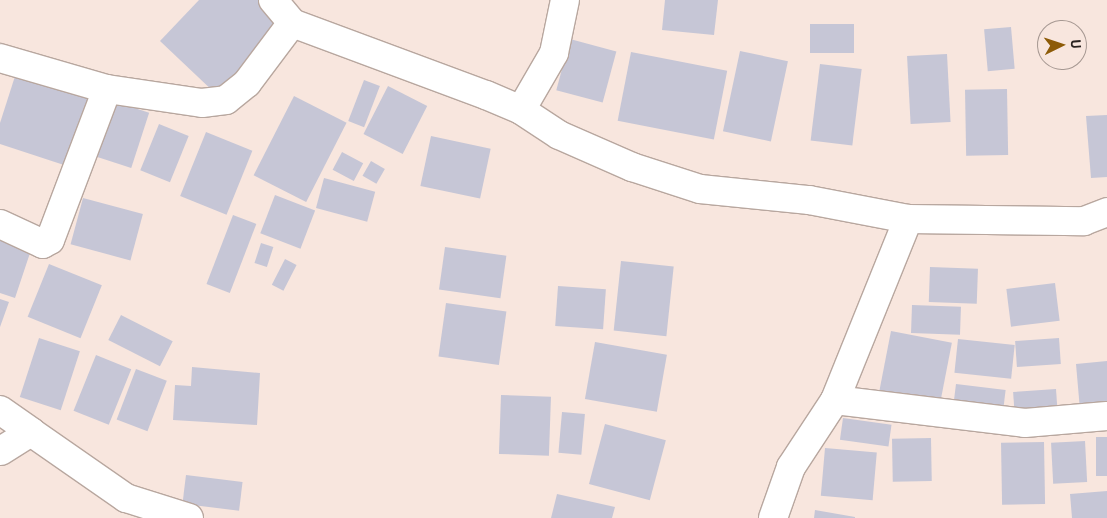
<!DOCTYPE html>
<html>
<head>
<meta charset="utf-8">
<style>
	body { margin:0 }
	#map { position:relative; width:1107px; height:518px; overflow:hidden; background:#f8e6de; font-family:"PT Sans",sans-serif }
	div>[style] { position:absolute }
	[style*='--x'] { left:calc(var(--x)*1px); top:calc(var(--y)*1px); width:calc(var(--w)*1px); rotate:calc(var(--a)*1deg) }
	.building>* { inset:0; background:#c6c6d6; transform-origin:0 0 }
	.roads { filter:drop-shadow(1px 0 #b8a79f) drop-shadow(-1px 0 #b8a79f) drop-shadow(0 1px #b8a79f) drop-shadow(0 -1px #b8a79f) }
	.minor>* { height:28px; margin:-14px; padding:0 14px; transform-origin:14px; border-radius:14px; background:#fff }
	span { translate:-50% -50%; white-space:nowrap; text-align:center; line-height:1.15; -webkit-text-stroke:5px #f8e6de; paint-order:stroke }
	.north { position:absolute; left:1037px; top:20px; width:50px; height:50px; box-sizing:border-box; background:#f8e6de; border:1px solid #a69892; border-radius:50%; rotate:86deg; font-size:14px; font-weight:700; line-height:20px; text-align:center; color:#2a2320 }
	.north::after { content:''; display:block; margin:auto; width:18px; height:22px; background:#8d5b08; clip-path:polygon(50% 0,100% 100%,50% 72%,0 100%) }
</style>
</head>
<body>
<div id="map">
	<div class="building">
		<i style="clip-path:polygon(199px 0,264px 0,286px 21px,216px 94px,160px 41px)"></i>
		<i style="clip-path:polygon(665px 0,718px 0,714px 35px,662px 30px)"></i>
		<i style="left:810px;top:24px;width:44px;height:29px"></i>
		<i style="left:1011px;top:27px;width:42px;height:27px;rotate:85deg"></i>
		<i style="left:570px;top:39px;width:48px;height:53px;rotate:15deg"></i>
		<i style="left:740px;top:51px;width:49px;height:82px;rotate:12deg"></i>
		<i style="left:631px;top:52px;width:98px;height:70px;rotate:11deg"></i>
		<i style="left:947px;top:54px;width:68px;height:40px;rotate:87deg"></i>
		<i style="left:820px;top:64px;width:42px;height:77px;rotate:7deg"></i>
		<i style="clip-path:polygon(17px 70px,90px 94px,67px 166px,0 144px,0 123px)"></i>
		<i style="left:364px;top:80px;width:17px;height:44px;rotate:21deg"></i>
		<i style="left:388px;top:86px;width:44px;height:54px;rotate:27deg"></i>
		<i style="left:1007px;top:89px;width:66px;height:42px;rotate:89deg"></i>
		<i style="left:294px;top:96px;width:59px;height:89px;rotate:27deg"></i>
		<i style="left:113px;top:101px;width:38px;height:58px;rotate:18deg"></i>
		<i style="clip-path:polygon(1107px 115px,1107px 177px,1091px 178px,1086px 116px)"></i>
		<i style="left:159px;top:124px;width:32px;height:50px;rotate:22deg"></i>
		<i style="left:206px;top:132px;width:50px;height:69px;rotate:22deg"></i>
		<i style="left:431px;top:136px;width:61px;height:51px;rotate:12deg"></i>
		<i style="left:342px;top:152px;width:24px;height:20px;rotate:28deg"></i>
		<i style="left:371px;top:161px;width:16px;height:17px;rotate:30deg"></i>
		<i style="left:324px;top:178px;width:53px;height:31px;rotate:15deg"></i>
		<i style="left:275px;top:195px;width:43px;height:41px;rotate:21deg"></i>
		<i style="left:83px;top:198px;width:62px;height:48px;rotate:15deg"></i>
		<i style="left:233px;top:215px;width:25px;height:74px;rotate:21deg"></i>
		<i style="clip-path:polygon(0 236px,32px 247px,15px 298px,0 293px)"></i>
		<i style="left:261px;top:243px;width:13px;height:21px;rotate:18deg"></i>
		<i style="left:445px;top:247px;width:62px;height:43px;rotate:8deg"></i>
		<i style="left:285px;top:259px;width:13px;height:29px;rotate:27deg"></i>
		<i style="left:621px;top:261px;width:53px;height:70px;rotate:6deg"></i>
		<i style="left:49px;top:264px;width:57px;height:57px;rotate:22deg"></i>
		<i style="left:930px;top:267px;width:48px;height:35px;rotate:2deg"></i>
		<i style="left:1055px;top:283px;width:38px;height:49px;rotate:83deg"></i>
		<i style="left:558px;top:286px;width:48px;height:40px;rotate:4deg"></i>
		<i style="clip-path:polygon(0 299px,9px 302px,0 327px)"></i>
		<i style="left:446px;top:303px;width:61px;height:54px;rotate:8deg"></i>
		<i style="left:912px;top:305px;width:49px;height:28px;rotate:2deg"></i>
		<i style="left:121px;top:315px;width:58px;height:28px;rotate:27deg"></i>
		<i style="left:891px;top:331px;width:62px;height:69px;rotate:11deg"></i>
		<i style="left:39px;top:338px;width:43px;height:62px;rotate:18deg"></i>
		<i style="left:1059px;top:338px;width:26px;height:44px;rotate:86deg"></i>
		<i style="left:958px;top:339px;width:57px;height:34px;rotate:6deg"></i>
		<i style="left:595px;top:342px;width:73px;height:58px;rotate:10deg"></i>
		<i style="left:96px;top:355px;width:38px;height:60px;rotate:22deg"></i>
		<i style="clip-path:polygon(1107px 361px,1107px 408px,1080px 410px,1076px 364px)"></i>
		<i style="clip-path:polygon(192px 367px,260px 373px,257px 425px,173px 420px,175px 385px,191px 386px)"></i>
		<i style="left:136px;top:369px;width:33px;height:54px;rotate:21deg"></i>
		<i style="left:956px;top:384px;width:50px;height:26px;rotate:7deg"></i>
		<i style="left:1056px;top:389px;width:27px;height:43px;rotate:86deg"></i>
		<i style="left:501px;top:395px;width:50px;height:59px;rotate:2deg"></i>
		<i style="left:562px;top:412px;width:23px;height:41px;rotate:5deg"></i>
		<i style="left:843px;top:418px;width:49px;height:22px;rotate:8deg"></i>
		<i style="left:605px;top:424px;width:63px;height:62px;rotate:15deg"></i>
		<i style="left:1096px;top:437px;width:11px;height:39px"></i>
		<i style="left:931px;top:438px;width:43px;height:39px;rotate:89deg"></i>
		<i style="left:1085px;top:441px;width:41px;height:34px;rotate:87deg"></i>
		<i style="left:1044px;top:442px;width:62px;height:43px;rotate:89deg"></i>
		<i style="left:825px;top:448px;width:52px;height:48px;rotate:5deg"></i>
		<i style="left:186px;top:475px;width:57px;height:29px;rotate:7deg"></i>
		<i style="clip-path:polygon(1107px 491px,1107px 518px,1072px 518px,1070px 494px)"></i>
		<i style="clip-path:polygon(557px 494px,615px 507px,612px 518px,551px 518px)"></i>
		<i style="clip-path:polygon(815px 510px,855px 517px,855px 518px,814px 518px)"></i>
	</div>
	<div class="roads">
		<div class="minor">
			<i style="--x:273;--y:0;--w:30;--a:50"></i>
			<i style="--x:292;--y:23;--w:207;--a:20.4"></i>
			<i style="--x:486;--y:95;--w:38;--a:23"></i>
			<i style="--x:521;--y:110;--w:45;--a:33.3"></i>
			<i style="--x:559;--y:135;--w:80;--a:23.7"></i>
			<i style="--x:632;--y:167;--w:71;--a:17.9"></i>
			<i style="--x:700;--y:189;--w:110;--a:5.8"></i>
			<i style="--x:809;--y:200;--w:101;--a:10.9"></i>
			<i style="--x:908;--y:219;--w:176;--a:0.7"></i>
			<i style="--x:1084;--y:221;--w:25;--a:-21"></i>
			<i style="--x:0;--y:58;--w:111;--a:16.2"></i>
			<i style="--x:521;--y:110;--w:66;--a:-59.9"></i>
			<i style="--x:554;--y:53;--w:54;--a:-78.3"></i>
			<i style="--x:0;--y:224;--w:47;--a:24.9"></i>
			<i style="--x:43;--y:244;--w:8;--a:-30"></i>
			<i style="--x:50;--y:240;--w:161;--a:-69.3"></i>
			<i style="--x:107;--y:89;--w:96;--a:8.4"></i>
			<i style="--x:202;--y:103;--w:24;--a:-7"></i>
			<i style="--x:226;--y:100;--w:27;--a:-39"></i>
			<i style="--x:247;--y:83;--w:75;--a:-53.1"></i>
			<i style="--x:835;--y:400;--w:191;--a:6.9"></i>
			<i style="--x:1025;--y:423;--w:82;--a:-4.9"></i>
			<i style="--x:0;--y:410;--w:38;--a:35"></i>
			<i style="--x:31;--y:432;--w:36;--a:148"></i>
			<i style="--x:31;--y:432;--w:116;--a:34.8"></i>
			<i style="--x:126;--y:498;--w:66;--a:17.6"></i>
			<i style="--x:773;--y:518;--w:54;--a:-70.6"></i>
			<i style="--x:791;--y:467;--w:80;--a:-56.7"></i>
			<i style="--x:835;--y:400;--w:195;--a:-68"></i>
		</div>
	</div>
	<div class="north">U</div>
</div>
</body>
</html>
